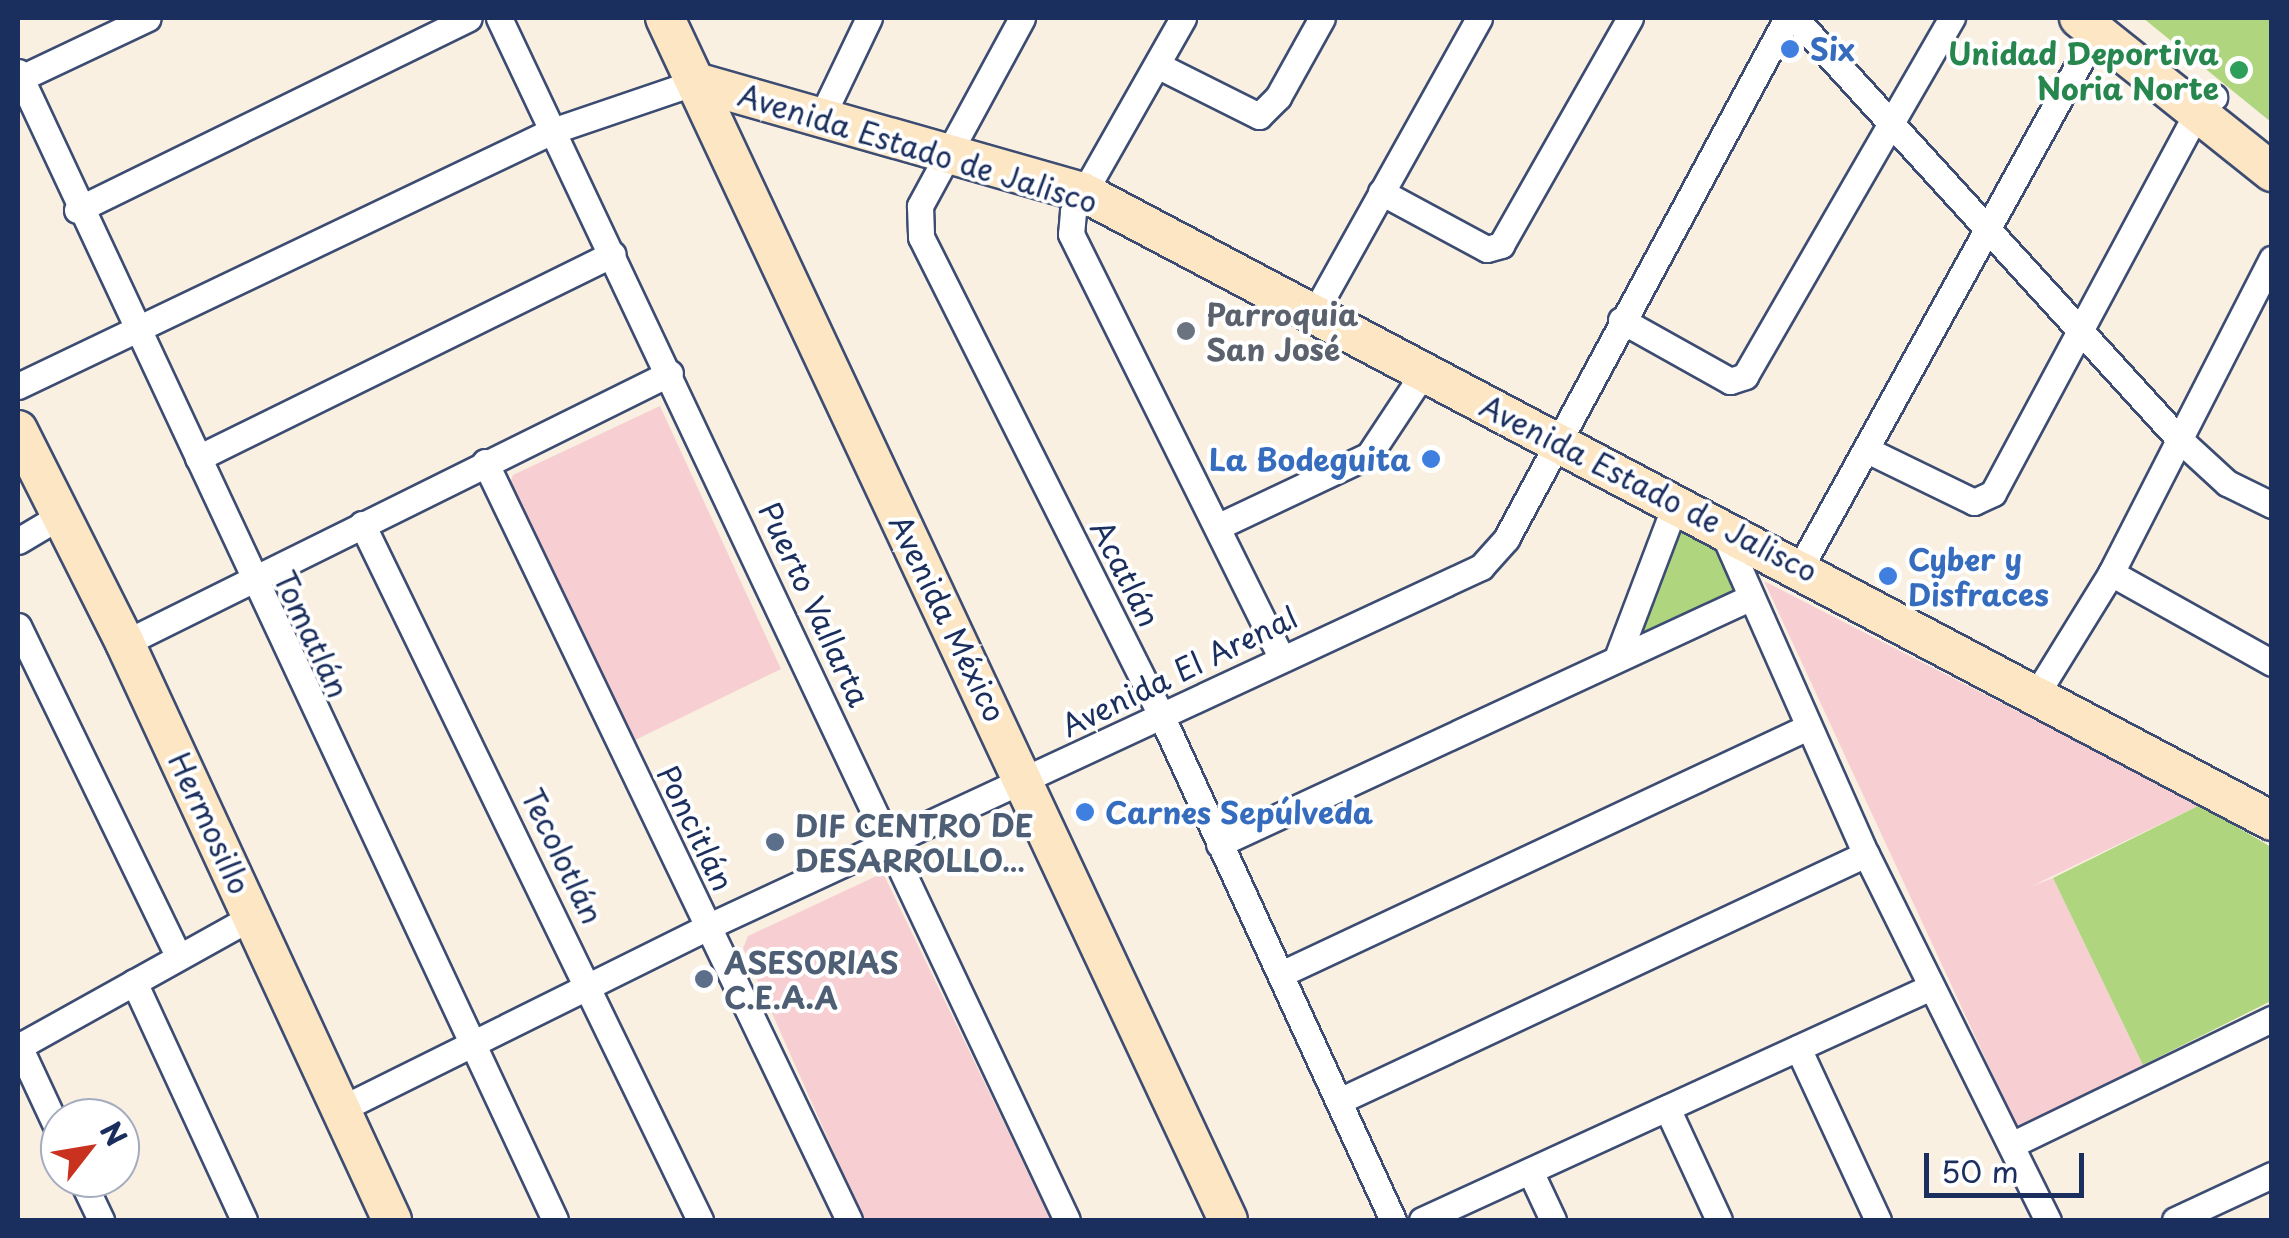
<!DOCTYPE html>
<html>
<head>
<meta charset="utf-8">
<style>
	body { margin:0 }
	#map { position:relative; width:2289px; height:1238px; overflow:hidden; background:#f9f0e2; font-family:"Playpen Sans",sans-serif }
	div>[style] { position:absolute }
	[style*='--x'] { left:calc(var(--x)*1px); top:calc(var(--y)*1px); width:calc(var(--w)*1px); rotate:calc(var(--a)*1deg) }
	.built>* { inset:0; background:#f7cfd2 }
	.green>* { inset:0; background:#afd57f }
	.roads { filter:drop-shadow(2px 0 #3c4c72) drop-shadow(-2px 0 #3c4c72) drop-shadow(0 2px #3c4c72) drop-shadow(0 -2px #3c4c72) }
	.street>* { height:25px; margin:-12.5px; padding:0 12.5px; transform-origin:12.5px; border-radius:12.5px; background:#fff }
	.secondary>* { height:38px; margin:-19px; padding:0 19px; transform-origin:19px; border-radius:19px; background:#fce6c4 }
	.dots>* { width:28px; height:28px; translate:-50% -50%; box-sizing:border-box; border:5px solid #fff; border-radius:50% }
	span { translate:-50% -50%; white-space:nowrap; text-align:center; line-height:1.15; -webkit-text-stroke:8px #fff; paint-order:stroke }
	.shop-label { font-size:30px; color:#366cbe; font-weight:700 }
	.left { translate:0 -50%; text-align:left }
	.right { translate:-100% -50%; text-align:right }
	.leisure-label { font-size:30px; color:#27864d; font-weight:700 }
	.street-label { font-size:30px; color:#1b2f5e }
	.worship-label { font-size:30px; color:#5b616d; font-weight:700 }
	.service-label { font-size:30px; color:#4e5e75; font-weight:700 }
	.frame { position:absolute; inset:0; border:20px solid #1b2f5e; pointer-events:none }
	.north { position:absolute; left:40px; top:1098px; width:100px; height:100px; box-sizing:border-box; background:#fff; border:2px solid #a4acbf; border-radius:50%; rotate:59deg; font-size:28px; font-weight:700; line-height:40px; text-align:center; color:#1b2f5e }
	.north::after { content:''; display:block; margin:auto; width:35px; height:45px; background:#c8321e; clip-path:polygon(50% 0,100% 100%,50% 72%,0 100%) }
	.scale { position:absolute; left:1924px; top:1153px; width:160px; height:45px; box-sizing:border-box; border:5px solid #1b2f5e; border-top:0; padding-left:12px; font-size:30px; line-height:35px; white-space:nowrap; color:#1b2f5e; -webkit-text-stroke:8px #fff; paint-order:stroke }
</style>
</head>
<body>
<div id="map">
	<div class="built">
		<i style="clip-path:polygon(660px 406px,781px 669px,629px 743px,509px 486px,513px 475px)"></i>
		<i style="clip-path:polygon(1764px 581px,2200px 805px,2032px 886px,2053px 878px,2143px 1065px,2018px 1129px)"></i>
		<i style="clip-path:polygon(883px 873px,1051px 1220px,864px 1220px,743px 948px,748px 936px)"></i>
	</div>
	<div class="green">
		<i style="clip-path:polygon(2143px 18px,2271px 18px,2271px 122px)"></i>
		<i style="clip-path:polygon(1681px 523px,1718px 546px,1736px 593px,1634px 640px)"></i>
		<i style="clip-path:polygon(2200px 805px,2271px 847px,2271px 1001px,2143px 1065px,2053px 878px)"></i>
	</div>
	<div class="roads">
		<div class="street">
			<i style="--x:499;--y:18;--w:1329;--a:64.71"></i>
			<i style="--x:1022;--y:18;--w:214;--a:118.5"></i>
			<i style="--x:920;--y:206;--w:31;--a:88"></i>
			<i style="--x:921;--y:237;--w:535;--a:63.34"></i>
			<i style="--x:1161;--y:715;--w:556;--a:65.33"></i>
			<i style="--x:1183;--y:18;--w:223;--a:119.6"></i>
			<i style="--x:1073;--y:212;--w:22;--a:95"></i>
			<i style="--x:1071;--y:234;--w:472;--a:63.6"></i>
			<i style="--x:1795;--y:18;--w:570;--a:47.63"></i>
			<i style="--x:2179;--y:439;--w:65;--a:42.5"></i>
			<i style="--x:2227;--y:483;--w:50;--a:26.1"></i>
			<i style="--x:1157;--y:65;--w:114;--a:26.6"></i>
			<i style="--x:1259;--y:116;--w:27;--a:-45"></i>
			<i style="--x:1278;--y:97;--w:90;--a:-60.9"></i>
			<i style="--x:18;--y:72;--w:1267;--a:64.93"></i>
			<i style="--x:21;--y:78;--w:140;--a:-25.3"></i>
			<i style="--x:821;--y:118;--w:111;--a:-64.4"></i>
			<i style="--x:1381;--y:192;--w:120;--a:28.3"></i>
			<i style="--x:1487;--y:249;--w:15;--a:-16"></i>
			<i style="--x:1501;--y:245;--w:261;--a:-60.4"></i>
			<i style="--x:77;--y:210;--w:436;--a:-26.1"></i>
			<i style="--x:1316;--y:310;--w:334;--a:-60.8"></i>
			<i style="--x:1621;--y:320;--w:125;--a:29.2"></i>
			<i style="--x:1730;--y:381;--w:16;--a:-18"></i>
			<i style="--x:1745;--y:376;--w:414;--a:-60"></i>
			<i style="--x:18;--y:386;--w:592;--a:-25.53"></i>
			<i style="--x:552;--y:131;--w:152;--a:-18.8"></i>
			<i style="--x:1867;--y:450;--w:119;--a:25.9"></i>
			<i style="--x:1974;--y:502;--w:21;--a:-25"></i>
			<i style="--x:1993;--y:493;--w:430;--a:-61.8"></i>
			<i style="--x:2196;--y:114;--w:25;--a:-43"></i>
			<i style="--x:198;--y:458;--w:462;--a:-26.2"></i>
			<i style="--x:485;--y:462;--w:841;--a:64.35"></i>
			<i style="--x:362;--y:524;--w:774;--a:64.1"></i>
			<i style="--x:1219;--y:526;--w:166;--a:-25.3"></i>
			<i style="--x:1369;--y:455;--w:100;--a:-56.5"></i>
			<i style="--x:1723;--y:532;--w:352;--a:66.1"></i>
			<i style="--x:1866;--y:854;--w:409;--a:63.6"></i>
			<i style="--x:18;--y:541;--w:49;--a:-30.8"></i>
			<i style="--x:1801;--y:566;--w:611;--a:-61.05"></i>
			<i style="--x:2111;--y:573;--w:184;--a:29.2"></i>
			<i style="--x:18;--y:626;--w:366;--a:64.1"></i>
			<i style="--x:125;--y:643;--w:608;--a:-26.35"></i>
			<i style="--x:1617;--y:658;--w:166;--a:-69.2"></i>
			<i style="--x:2037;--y:693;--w:141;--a:-58.3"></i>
			<i style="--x:2111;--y:573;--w:353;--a:-62.9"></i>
			<i style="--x:1219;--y:844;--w:582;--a:-24.89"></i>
			<i style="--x:1281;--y:974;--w:582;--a:-25.11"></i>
			<i style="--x:134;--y:982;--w:262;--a:65.2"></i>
			<i style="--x:18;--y:1044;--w:99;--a:65"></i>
			<i style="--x:18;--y:1047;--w:269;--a:-29.1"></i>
			<i style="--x:1798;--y:1048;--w:190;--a:65.1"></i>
			<i style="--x:1339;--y:1101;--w:582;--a:-25.11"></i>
			<i style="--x:1667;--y:1108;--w:123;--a:65.1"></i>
			<i style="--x:339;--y:1110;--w:411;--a:-26.4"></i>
			<i style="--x:707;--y:927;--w:854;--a:-24.94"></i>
			<i style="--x:1481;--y:567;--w:38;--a:-48"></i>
			<i style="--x:1506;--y:539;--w:592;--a:-61.66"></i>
			<i style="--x:2011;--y:1145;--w:290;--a:-25.8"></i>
			<i style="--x:1530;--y:1171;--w:54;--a:64.9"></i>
			<i style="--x:81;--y:1178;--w:47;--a:64.5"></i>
			<i style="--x:1422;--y:1220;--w:560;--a:-24.6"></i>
			<i style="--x:2175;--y:1220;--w:107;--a:-24.9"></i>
		</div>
		<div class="secondary">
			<i style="--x:665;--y:18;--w:1327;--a:64.9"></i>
			<i style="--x:2079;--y:18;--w:247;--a:38.6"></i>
			<i style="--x:696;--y:82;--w:402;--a:15.9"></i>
			<i style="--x:1083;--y:192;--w:1345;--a:27.88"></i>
			<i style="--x:18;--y:430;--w:238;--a:63.3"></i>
			<i style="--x:125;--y:643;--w:636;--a:65.17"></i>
		</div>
	</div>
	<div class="dots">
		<i style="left:1790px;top:49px;background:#3f7fe0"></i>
		<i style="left:2239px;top:70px;background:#2e9e5b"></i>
		<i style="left:1186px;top:331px;background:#6b7280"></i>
		<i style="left:1431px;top:459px;background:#3f7fe0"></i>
		<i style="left:1888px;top:576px;background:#3f7fe0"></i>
		<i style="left:1085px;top:812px;background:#3f7fe0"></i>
		<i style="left:775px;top:842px;background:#5c6f8a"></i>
		<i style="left:704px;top:979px;background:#5c6f8a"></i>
	</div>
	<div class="shop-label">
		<span class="left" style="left:1810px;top:49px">Six</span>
		<span class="right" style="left:1411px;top:459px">La Bodeguita</span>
		<span class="left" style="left:1908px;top:576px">Cyber y<br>Disfraces</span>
		<span class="left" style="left:1105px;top:812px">Carnes Sepúlveda</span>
	</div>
	<div class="leisure-label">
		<span class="right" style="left:2219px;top:70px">Unidad Deportiva<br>Noria Norte</span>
	</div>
	<div class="street-label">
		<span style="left:918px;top:148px;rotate:17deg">Avenida Estado de Jalisco</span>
		<span style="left:1649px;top:488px;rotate:27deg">Avenida Estado de Jalisco</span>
		<span style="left:1126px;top:573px;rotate:63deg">Acatlán</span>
		<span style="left:815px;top:604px;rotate:65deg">Puerto Vallarta</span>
		<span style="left:948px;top:618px;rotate:64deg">Avenida México</span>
		<span style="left:312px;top:634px;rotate:65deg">Tomatlán</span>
		<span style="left:1179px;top:671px;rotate:-26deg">Avenida El Arenal</span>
		<span style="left:210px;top:823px;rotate:65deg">Hermosillo</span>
		<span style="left:696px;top:828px;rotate:64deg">Poncitlán</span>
		<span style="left:563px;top:856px;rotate:64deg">Tecolotlán</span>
	</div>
	<div class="worship-label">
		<span class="left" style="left:1206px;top:331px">Parroquia<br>San José</span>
	</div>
	<div class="service-label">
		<span class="left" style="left:795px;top:842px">DIF CENTRO DE<br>DESARROLLO…</span>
		<span class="left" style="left:724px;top:979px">ASESORIAS<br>C.E.A.A</span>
	</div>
	<div class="frame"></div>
	<div class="north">N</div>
	<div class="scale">50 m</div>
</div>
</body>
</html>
